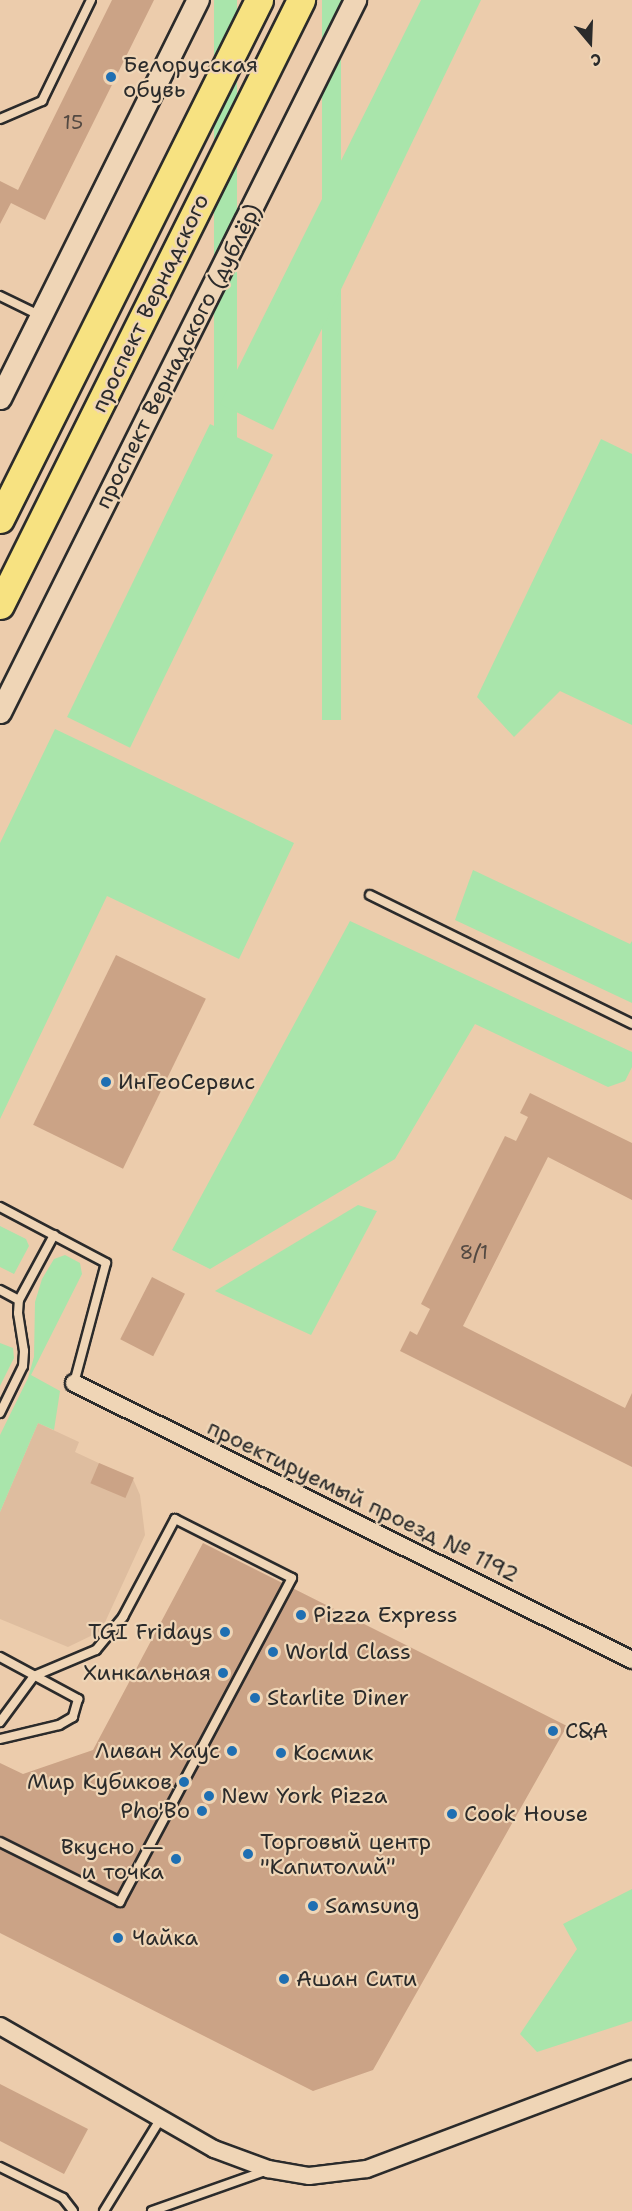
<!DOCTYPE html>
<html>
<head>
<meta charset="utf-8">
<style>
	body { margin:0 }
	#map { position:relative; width:632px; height:2211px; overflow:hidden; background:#ecccac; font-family:"Shantell Sans",sans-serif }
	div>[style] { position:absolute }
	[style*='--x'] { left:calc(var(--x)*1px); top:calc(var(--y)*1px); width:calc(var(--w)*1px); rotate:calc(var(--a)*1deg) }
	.built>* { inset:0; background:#debd9f }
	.green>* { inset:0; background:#a9e5ab; transform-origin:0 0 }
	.building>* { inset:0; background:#cba386; transform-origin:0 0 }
	.roads { filter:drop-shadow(2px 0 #2b2b2b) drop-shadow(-2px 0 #2b2b2b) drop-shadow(0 2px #2b2b2b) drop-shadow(0 -2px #2b2b2b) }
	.service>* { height:8px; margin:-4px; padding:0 4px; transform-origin:4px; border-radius:4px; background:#efd5b6 }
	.minor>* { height:16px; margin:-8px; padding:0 8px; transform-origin:8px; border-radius:8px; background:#efd5b6 }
	.tertiary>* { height:21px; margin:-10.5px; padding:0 10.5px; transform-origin:10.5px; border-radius:10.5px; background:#efd5b6 }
	.primary>* { height:27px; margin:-13.5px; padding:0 13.5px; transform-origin:13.5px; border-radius:13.5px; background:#f7e281 }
	.dots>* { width:16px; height:16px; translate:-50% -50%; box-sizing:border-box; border:3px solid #efd5b6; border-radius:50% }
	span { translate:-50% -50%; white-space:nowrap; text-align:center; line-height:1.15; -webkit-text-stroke:4.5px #efd5b6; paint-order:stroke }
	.number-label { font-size:20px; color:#534942 }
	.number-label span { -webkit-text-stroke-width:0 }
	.poi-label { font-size:22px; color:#2b2b2b }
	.left { translate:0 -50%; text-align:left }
	.right { translate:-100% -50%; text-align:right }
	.street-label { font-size:22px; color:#2b2b2b }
	.north { position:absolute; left:560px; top:12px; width:60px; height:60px; -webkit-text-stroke:4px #efd5b6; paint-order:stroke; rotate:161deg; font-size:16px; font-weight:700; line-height:24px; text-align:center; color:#2b2b2b }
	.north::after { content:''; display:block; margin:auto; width:21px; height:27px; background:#2b2b2b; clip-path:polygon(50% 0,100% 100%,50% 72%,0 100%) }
</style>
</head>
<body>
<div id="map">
	<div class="built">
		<i style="clip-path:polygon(38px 1423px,79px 1442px,75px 1452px,133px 1479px,140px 1495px,145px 1535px,101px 1631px,68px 1647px,0 1619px,0 1512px)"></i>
	</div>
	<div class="green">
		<i style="left:214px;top:0;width:23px;height:482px"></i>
		<i style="left:322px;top:0;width:19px;height:720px"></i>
		<i style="clip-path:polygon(421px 0,481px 0,273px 430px,220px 404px)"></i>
		<i style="left:210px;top:424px;width:70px;height:326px;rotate:26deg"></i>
		<i style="clip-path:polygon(601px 439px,632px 454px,632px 725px,560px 691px,514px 737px,477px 697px)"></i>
		<i style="clip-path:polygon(55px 729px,294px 843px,239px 959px,107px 896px,0 1119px,0 843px)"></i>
		<i style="clip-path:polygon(473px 870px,630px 944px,632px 941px,632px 1003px,455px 920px)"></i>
		<i style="clip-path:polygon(350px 921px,632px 1052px,632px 1067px,625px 1081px,608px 1087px,475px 1024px,395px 1159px,210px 1269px,172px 1250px)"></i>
		<i style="clip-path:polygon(358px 1205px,377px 1211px,311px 1335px,215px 1291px)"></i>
		<i style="clip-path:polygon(0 1226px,26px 1239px,29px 1246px,14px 1274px,0 1267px)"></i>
		<i style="clip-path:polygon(65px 1255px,80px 1263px,82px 1274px,31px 1375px,60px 1391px,54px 1430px,38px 1423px,0 1512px,0 1435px,28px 1378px,34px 1357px,35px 1302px,42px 1279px,54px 1259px)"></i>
		<i style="clip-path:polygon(0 1343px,13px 1348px,14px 1358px,0 1386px)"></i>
		<i style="clip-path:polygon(632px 1889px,632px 2021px,537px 2052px,520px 2034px,577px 1949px,563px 1924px)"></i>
	</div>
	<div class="building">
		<i style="clip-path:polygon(112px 0,154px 0,45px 220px,11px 203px,0 224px,0 181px,18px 190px)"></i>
		<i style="left:116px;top:955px;width:100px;height:189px;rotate:26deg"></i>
		<i style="clip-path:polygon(530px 1093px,632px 1143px,632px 1200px,548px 1157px,463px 1326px,625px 1408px,632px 1393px,632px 1467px,400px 1351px,410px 1331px,417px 1335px,430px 1309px,421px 1304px,505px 1136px,516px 1141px,528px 1117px,520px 1113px)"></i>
		<i style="left:152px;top:1277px;width:37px;height:70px;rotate:27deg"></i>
		<i style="left:99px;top:1463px;width:38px;height:22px;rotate:23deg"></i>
		<i style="clip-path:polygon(203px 1543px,567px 1726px,373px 2070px,313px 2091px,0 1933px,0 1763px,23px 1774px,93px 1750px)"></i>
		<i style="clip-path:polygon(0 2084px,88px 2129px,64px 2174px,0 2141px)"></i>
	</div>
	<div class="roads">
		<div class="service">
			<i style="--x:0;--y:119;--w:46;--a:-23.2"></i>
			<i style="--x:42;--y:101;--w:112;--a:-64.1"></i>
			<i style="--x:0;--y:296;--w:46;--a:26"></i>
			<i style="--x:370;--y:895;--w:292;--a:26.2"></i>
			<i style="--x:0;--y:1207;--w:120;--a:27.8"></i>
			<i style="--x:106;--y:1263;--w:124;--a:104.9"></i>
			<i style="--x:0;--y:1290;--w:21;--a:28"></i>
			<i style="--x:0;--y:1413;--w:52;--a:-63.9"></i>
			<i style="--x:23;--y:1366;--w:15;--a:-86"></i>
			<i style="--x:24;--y:1351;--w:38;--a:-99"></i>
			<i style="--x:18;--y:1313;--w:13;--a:-86"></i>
			<i style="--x:19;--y:1300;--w:74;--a:-61.7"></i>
			<i style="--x:0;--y:1657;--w:89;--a:28.3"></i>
			<i style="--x:78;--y:1699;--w:19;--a:106"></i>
			<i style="--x:73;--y:1717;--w:16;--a:150"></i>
			<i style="--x:59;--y:1725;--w:61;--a:166.7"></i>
			<i style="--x:0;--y:1722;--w:57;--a:-53.5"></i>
			<i style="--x:34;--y:1676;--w:67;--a:-22.8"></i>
			<i style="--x:96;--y:1650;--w:43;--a:-50.7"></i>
			<i style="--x:123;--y:1617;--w:111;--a:-62"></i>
			<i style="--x:175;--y:1519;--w:131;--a:26.8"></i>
			<i style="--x:292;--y:1578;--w:367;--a:118"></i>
			<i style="--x:120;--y:1902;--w:134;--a:-153.4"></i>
			<i style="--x:0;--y:2167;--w:70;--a:26.2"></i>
			<i style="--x:63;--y:2198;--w:16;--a:52"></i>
			<i style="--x:104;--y:2211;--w:109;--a:-58.5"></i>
			<i style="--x:152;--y:2211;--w:120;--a:-19.5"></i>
		</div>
		<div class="minor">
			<i style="--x:74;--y:1383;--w:623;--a:26.4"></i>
			<i style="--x:0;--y:2026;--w:247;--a:29.9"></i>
			<i style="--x:214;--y:2149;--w:58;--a:20.3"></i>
			<i style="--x:268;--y:2169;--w:42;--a:9.7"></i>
			<i style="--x:309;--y:2176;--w:58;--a:-6.9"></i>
			<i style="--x:367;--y:2169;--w:283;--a:-20.7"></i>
		</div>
		<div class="tertiary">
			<i style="--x:0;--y:398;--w:445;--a:-63.6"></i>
			<i style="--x:0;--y:712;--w:796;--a:-63.5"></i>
		</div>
		<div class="primary">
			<i style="--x:0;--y:519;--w:580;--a:-63.48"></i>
			<i style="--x:0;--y:605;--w:676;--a:-63.55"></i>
		</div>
	</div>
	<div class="dots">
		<i style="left:111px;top:77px;background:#1f6fb2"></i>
		<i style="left:106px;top:1082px;background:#1f6fb2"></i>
		<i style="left:301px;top:1615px;background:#1f6fb2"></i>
		<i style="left:225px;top:1632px;background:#1f6fb2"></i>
		<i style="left:273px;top:1652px;background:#1f6fb2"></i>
		<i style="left:223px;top:1673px;background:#1f6fb2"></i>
		<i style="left:255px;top:1698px;background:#1f6fb2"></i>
		<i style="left:553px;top:1731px;background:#1f6fb2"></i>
		<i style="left:232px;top:1751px;background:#1f6fb2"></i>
		<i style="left:281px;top:1753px;background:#1f6fb2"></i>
		<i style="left:184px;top:1782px;background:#1f6fb2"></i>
		<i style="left:209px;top:1796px;background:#1f6fb2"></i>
		<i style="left:202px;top:1811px;background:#1f6fb2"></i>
		<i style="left:452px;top:1814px;background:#1f6fb2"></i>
		<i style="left:248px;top:1854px;background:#1f6fb2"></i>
		<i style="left:176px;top:1859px;background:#1f6fb2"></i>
		<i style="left:313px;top:1906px;background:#1f6fb2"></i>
		<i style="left:118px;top:1938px;background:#1f6fb2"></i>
		<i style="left:284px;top:1979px;background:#1f6fb2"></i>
	</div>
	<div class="number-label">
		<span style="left:73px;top:122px">15</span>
		<span style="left:474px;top:1252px">8/1</span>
	</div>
	<div class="poi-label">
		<span class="left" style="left:123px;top:77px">Белорусская<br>обувь</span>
		<span class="left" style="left:118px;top:1082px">ИнГеоСервис</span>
		<span class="left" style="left:313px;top:1615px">Pizza Express</span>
		<span class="right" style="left:213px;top:1632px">TGI Fridays</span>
		<span class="left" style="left:285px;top:1652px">World Class</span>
		<span class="right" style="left:211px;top:1673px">Хинкальная</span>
		<span class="left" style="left:267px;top:1698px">Starlite Diner</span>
		<span class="left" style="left:565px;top:1731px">C&amp;A</span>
		<span class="right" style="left:220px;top:1751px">Ливан Хаус</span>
		<span class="left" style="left:293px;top:1753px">Космик</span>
		<span class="right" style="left:172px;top:1782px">Мир Кубиков</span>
		<span class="left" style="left:221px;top:1796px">New York Pizza</span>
		<span class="right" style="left:190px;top:1811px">Pho'Bo</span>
		<span class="left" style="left:464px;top:1814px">Cook House</span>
		<span class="left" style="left:260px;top:1854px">Торговый центр<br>"Капитолий"</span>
		<span class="right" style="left:164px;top:1859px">Вкусно —<br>и точка</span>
		<span class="left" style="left:325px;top:1906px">Samsung</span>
		<span class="left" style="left:132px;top:1938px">Чайка</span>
		<span class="left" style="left:296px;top:1979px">Ашан Сити</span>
	</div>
	<div class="street-label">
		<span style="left:150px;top:303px;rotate:-64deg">проспект Вернадского</span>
		<span style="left:178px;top:356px;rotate:-63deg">проспект Вернадского (дублёр)</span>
		<span style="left:363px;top:1501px;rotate:26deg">проектируемый проезд № 1192</span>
	</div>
	<div class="north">С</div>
</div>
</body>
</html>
